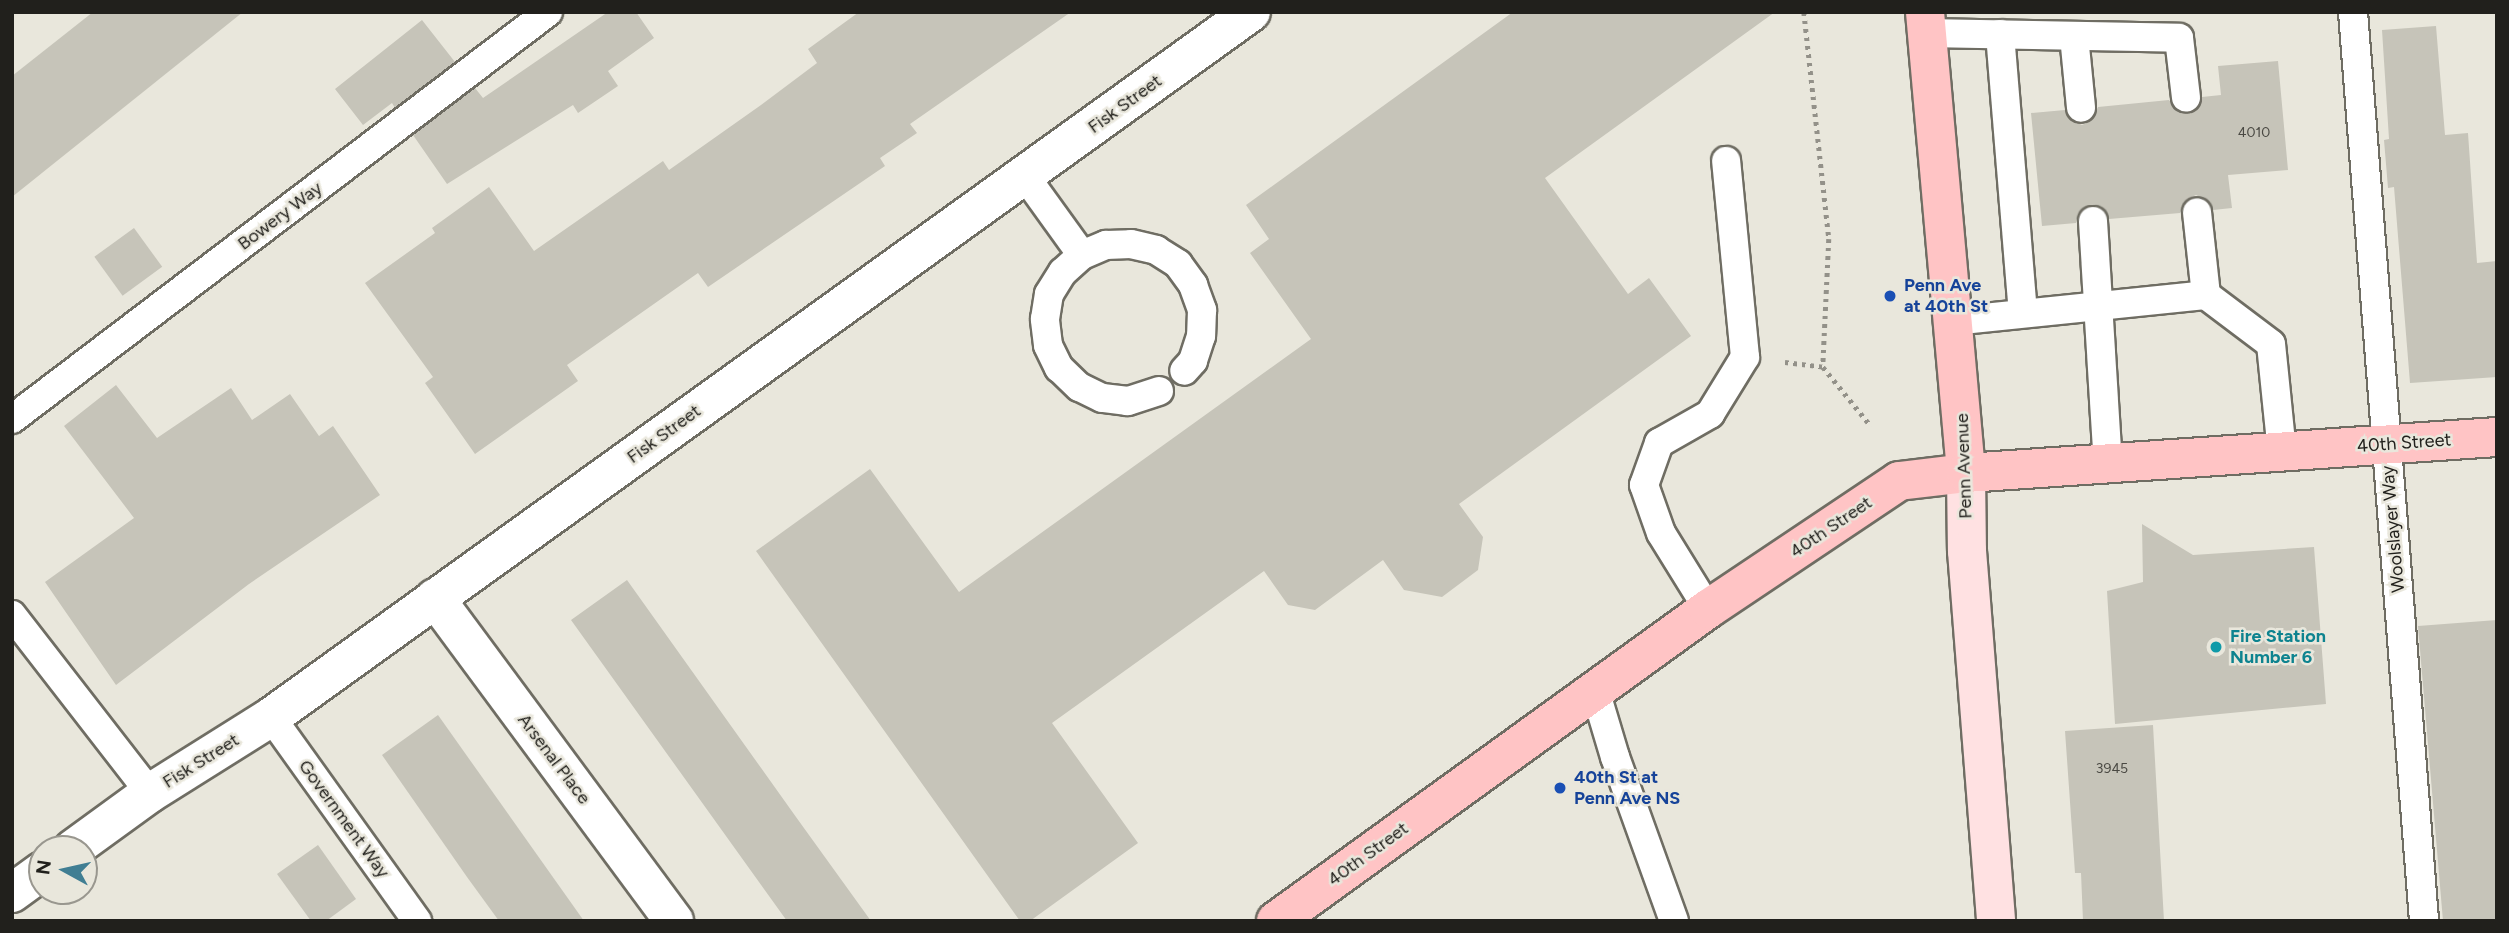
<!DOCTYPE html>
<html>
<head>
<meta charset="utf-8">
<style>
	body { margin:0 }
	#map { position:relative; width:2509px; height:933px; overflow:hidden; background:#e9e7dc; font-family:Figtree,sans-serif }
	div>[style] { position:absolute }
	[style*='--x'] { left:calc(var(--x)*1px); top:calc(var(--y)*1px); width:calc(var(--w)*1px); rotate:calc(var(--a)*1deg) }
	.building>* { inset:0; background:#c6c4b9; transform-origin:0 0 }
	.path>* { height:4.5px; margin-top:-2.25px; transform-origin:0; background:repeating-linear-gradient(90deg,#939189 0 3.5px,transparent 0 8.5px) }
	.roads { filter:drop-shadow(2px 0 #6f6d63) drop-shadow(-2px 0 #6f6d63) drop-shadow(0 2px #6f6d63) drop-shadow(0 -2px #6f6d63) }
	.service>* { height:28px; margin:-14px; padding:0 14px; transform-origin:14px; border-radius:14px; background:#fff }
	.minor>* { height:38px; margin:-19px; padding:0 19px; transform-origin:19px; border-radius:19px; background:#fff }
	.secondary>* { height:38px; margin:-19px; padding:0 19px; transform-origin:19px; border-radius:19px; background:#ffe1e2 }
	.primary>* { height:38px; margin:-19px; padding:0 19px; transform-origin:19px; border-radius:19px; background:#ffc4c5 }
	.dots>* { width:19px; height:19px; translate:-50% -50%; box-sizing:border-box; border:4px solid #e9e7dc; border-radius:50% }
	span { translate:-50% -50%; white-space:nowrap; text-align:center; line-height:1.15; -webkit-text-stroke:5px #e9e7dc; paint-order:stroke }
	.number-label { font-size:14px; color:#4a4943 }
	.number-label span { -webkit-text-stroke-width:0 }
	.street-label { font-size:18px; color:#21201c }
	.transit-label { font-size:18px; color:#164399; font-weight:700 }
	.left { translate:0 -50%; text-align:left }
	.culture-label { font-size:18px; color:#0d838f; font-weight:700 }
	.frame { position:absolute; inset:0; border:14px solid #21201c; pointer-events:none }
	.north { position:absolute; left:28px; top:835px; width:70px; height:70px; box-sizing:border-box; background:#e9e7dc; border:2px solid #99978f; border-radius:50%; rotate:278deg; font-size:19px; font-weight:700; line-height:28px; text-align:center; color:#21201c }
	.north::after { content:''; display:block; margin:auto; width:24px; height:32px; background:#407e93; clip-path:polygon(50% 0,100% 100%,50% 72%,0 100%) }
</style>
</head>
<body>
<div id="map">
	<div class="building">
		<i style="clip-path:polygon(93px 12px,243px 12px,12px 197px,12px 76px)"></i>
		<i style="clip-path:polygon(608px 12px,636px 12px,654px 38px,608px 71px,618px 86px,578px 113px,573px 105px,447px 184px,413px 135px,475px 88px,483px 98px)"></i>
		<i style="clip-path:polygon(859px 12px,1071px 12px,910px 124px,917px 133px,880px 158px,885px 166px,708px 287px,698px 273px,567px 365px,578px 381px,475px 454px,425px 383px,433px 377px,365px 283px,435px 233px,432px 228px,489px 187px,534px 251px,663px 161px,669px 170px,761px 105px,817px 63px,808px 49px)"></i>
		<i style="clip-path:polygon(1513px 12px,1775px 12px,1545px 178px,1628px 294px,1649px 278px,1691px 336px,1459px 504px,1483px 537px,1478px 570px,1442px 597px,1404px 590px,1383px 560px,1315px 610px,1288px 605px,1264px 571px,1052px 723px,1138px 843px,1030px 921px,1020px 921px,756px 551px,870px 469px,959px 592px,1311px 339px,1250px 253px,1269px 239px,1246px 205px)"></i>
		<i style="clip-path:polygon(422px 20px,455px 62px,395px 108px,392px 103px,363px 125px,335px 89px)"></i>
		<i style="clip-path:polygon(2436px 26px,2445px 135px,2468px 133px,2477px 263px,2497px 261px,2497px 377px,2410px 383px,2394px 187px,2388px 188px,2384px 140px,2389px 139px,2382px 30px)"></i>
		<i style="clip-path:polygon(2278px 61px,2288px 170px,2228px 175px,2232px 208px,2213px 210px,2210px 202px,2196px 195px,2187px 199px,2180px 213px,2109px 219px,2101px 206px,2091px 205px,2078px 213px,2076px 223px,2042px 226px,2031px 113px,2065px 110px,2068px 118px,2082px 125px,2091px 121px,2098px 107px,2169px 100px,2179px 113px,2189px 114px,2196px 111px,2202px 97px,2221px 95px,2218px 66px)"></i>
		<i style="left:134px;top:228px;width:48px;height:49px;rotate:54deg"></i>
		<i style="clip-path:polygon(116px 385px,157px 438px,231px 388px,252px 420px,290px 394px,319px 436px,333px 426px,380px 495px,249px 584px,116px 685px,45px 582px,134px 518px,64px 426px)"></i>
		<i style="clip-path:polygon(2142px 524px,2193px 555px,2314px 547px,2326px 704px,2115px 724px,2107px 591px,2143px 582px)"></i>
		<i style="clip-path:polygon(627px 580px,796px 817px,871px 921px,787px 921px,571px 620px)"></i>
		<i style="clip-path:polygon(2497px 620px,2497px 921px,2443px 921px,2418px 626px)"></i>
		<i style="clip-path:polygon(438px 715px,584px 921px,499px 921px,467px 877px,382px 755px)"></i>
		<i style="clip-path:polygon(2153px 725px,2164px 921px,2083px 921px,2081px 873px,2075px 873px,2065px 731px)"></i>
		<i style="clip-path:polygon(318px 845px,356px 899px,326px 921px,311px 921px,277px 874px)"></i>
	</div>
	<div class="path">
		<i style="--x:1804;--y:12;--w:228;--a:83.7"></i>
		<i style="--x:1829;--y:239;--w:128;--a:92.7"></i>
		<i style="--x:1785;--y:362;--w:38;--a:7"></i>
		<i style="--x:1823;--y:367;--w:76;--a:50.9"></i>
	</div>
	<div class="roads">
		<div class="service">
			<i style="--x:2353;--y:12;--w:912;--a:85.53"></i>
			<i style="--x:1927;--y:33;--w:252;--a:1.1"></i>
			<i style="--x:2179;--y:38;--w:60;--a:83.3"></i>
			<i style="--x:2000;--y:34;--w:279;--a:85.3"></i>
			<i style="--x:2074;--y:36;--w:72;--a:84.4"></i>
			<i style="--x:1025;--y:176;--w:97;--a:54.2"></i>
			<i style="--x:2093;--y:221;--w:242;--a:86.5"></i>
			<i style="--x:2206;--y:295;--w:81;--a:37"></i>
			<i style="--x:2271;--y:344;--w:109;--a:84.2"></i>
			<i style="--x:1954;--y:321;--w:253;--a:-5.9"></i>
			<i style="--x:2206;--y:295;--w:83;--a:-96.2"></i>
			<i style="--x:1159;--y:391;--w:33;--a:162"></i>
			<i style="--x:1128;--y:401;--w:26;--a:-173"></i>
			<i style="--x:1102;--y:398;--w:25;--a:-154"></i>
			<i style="--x:1079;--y:387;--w:28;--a:-136"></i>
			<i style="--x:1059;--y:368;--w:25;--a:-116"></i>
			<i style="--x:1048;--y:345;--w:26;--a:-97"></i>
			<i style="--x:1045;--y:319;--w:25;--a:-81"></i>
			<i style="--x:1049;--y:294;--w:26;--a:-58"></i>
			<i style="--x:1063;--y:272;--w:25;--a:-42"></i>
			<i style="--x:1082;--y:255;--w:26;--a:-23"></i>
			<i style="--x:1106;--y:245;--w:25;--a:-2"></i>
			<i style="--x:1131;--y:244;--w:26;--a:13"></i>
			<i style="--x:1156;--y:250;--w:26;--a:32"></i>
			<i style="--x:1178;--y:264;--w:26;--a:54"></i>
			<i style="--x:1193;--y:285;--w:27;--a:70"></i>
			<i style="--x:1202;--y:310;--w:26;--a:92"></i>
			<i style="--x:1201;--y:336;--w:26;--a:108"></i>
			<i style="--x:1193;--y:361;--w:13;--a:132"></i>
			<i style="--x:12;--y:419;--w:673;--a:-37.21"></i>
			<i style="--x:1708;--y:609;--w:89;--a:-121.7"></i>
			<i style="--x:1661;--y:533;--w:51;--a:-109.5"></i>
			<i style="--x:1644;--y:485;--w:45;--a:-70.3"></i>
			<i style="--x:1659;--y:443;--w:59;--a:-29.6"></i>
			<i style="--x:1710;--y:414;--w:67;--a:-58.4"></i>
			<i style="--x:1745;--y:357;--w:197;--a:-95.5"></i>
			<i style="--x:12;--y:615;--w:225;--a:52.2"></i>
			<i style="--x:1595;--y:690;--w:70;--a:73.4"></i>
			<i style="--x:1615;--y:757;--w:174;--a:70.2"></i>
			<i style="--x:271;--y:717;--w:251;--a:54.4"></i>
		</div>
		<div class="minor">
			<i style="--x:435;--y:598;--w:402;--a:53.5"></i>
			<i style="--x:73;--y:849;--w:95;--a:-36"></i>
			<i style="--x:150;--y:793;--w:143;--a:-32.1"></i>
			<i style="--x:271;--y:717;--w:1207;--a:-35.73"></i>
			<i style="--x:12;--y:893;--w:37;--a:-36"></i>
		</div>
		<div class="secondary">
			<i style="--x:1966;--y:473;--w:78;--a:89.3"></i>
			<i style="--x:1967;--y:551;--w:371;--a:85.5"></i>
		</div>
		<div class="primary">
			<i style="--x:1925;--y:12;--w:463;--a:84.9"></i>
			<i style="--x:1276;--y:921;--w:533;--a:-35.84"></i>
			<i style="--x:1708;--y:609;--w:230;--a:-33.8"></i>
			<i style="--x:1899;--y:481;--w:67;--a:-6.8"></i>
			<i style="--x:1966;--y:473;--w:532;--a:-3.88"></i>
		</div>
	</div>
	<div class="dots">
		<i style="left:1890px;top:296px;background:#1a4fb4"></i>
		<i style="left:2216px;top:647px;background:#0f9aa8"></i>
		<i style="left:1560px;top:788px;background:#1a4fb4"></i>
	</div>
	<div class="number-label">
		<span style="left:2254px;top:133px">4010</span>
		<span style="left:2112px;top:769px">3945</span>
	</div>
	<div class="street-label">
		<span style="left:1125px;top:104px;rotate:-36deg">Fisk Street</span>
		<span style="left:280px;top:216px;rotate:-37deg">Bowery Way</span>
		<span style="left:664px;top:434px;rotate:-36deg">Fisk Street</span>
		<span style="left:2404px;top:443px;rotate:-4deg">40th Street</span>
		<span style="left:1964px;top:466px;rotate:-92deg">Penn Avenue</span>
		<span style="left:1831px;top:527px;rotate:-34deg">40th Street</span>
		<span style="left:2393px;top:529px;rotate:-95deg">Woolslayer Way</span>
		<span style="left:554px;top:759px;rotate:53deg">Arsenal Place</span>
		<span style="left:201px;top:761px;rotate:-32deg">Fisk Street</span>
		<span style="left:344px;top:819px;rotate:54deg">Government Way</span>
		<span style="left:1368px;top:854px;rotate:-36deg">40th Street</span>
	</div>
	<div class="transit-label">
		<span class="left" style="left:1904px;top:296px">Penn Ave<br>at 40th St</span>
		<span class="left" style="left:1574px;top:788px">40th St at<br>Penn Ave NS</span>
	</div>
	<div class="culture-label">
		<span class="left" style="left:2230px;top:647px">Fire Station<br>Number 6</span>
	</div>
	<div class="frame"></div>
	<div class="north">N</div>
</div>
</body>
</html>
